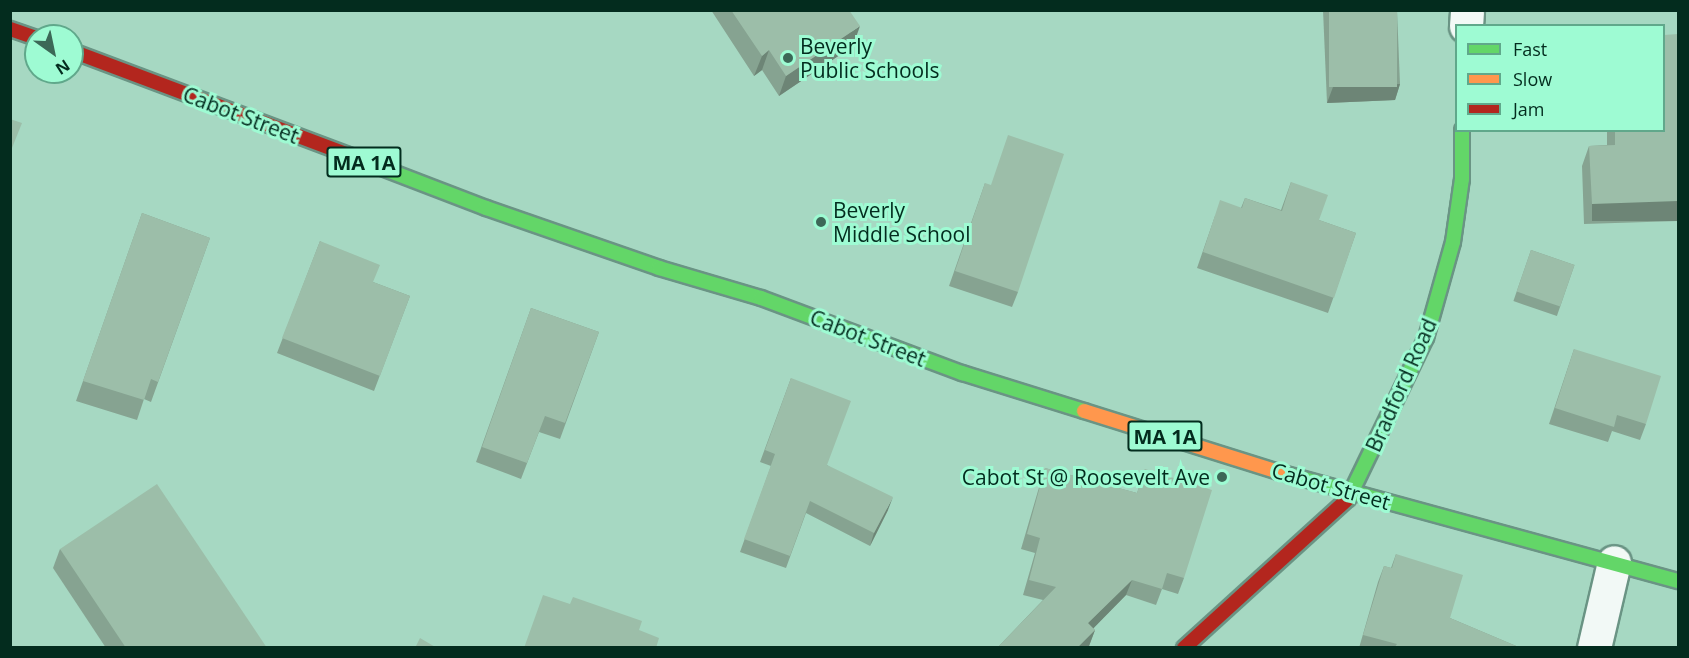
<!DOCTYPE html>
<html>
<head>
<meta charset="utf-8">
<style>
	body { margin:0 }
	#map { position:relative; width:1689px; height:658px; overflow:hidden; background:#a6d8c2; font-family:"Open Sans",sans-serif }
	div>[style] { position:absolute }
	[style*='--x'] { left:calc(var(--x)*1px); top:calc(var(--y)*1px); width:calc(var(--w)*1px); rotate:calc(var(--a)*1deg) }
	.roads { filter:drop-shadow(2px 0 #6a9484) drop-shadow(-2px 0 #6a9484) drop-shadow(0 2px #6a9484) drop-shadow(0 -2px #6a9484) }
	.street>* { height:33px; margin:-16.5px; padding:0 16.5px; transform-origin:16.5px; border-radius:16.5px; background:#f2f9f6 }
	.fast>* { height:14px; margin:-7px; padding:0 7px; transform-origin:7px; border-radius:7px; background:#63d668 }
	.slow>* { height:14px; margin:-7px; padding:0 7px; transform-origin:7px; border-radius:7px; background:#ff974d }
	.jam>* { height:14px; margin:-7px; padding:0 7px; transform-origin:7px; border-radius:7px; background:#b3261e }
	.wall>* { inset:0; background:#86a391; transform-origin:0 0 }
	.shaded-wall>* { inset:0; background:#6d8576; transform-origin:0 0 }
	.building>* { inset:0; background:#9cbea9; transform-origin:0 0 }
	.dots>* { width:16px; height:16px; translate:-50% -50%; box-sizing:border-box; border:3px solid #9efbd3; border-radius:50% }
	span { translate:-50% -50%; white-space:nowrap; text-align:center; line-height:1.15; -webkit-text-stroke:6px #9efbd3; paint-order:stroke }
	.shield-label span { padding:2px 4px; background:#9efbd3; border:2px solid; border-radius:4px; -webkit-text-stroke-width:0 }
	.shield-label { font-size:20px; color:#032c1e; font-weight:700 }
	.poi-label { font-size:21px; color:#032c1e }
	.left { translate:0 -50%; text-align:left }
	.right { translate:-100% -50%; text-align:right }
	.street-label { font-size:21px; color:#032c1e }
	.frame { position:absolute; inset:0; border:12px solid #032c1e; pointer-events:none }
	.legend { position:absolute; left:1455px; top:24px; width:210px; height:108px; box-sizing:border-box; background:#9efbd3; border:2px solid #60a88b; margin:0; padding:8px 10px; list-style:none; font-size:18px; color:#032c1e }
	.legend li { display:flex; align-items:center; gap:12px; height:30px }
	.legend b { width:30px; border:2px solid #60a88b }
	.north { position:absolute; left:24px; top:24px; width:60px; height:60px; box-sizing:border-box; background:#9efbd3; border:2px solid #60a88b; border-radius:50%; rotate:147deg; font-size:16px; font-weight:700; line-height:24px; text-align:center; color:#032c1e }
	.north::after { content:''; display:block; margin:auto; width:21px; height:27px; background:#3c6857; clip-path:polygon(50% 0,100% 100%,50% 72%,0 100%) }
</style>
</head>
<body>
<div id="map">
	<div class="roads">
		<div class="street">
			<i style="--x:1466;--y:26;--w:13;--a:-86"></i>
			<i style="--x:1594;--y:648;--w:88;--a:-76.9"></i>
		</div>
		<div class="fast">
			<i style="--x:348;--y:155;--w:148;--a:21"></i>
			<i style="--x:486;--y:208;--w:183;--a:19.1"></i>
			<i style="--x:659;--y:268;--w:106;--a:16.4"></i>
			<i style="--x:761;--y:298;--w:215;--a:20.5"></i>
			<i style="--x:962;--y:373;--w:128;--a:17.3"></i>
			<i style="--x:1279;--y:472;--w:414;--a:15.3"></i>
			<i style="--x:1348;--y:499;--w:179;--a:-64.2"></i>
			<i style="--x:1426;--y:338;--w:100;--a:-74.3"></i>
			<i style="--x:1453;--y:242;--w:64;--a:-81.9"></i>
			<i style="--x:1462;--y:179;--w:49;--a:-90"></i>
		</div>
		<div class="slow">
			<i style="--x:1084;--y:411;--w:204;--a:17.4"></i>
		</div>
		<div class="jam">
			<i style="--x:10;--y:29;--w:28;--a:19"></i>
			<i style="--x:72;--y:51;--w:295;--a:20.6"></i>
			<i style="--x:1184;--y:648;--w:222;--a:-42.3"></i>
		</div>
	</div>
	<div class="wall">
		<i style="clip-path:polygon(711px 10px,849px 10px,853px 46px,779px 96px,762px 70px,754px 76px)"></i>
		<i style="clip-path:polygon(1323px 10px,1397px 10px,1400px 84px,1395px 100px,1327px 103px)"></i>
		<i style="clip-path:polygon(1678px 46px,1678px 221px,1584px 224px,1582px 166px,1589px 146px,1607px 145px,1607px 130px,1664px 130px)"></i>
		<i style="clip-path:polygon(1291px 182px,1319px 220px,1356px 233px,1328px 313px,1197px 268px,1215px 216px,1241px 208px,1245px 198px,1281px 210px)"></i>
		<i style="clip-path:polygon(985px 183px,1018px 292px,1012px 307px,949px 286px)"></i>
		<i style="clip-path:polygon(142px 213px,210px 238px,151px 402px,144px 399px,137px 420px,76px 401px)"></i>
		<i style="clip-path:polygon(320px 241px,373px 282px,410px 296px,374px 391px,277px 353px)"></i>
		<i style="left:1531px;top:250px;width:46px;height:54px;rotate:19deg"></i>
		<i style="clip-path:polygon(531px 308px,599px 332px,560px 439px,539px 432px,521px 479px,476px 462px)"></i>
		<i style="clip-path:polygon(1574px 349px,1646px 424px,1640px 440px,1612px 431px,1608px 442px,1549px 424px)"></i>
		<i style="clip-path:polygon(791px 378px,827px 465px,888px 510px,870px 546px,806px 513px,786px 568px,740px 552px,771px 466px,760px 462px)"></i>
		<i style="clip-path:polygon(1045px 468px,1137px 493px,1145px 469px,1184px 578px,1178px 594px,1162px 589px,1156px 605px,1126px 595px,1093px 628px,1095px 630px,1089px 646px,1087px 648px,997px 648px,1043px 600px,1023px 595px,1035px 553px,1021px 549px,1040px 484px)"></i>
		<i style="clip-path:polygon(60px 549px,267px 648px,106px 648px,53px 568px)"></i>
		<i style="clip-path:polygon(1396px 554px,1450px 618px,1521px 648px,1359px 648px,1378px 582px,1384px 566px,1391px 568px)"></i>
	</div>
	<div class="shaded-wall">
		<i style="clip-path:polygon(860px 26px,853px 46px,779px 96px,786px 76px)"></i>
		<i style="clip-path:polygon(769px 50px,762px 70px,754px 76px,762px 56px)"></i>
		<i style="clip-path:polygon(1400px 84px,1395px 100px,1327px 103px,1333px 87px)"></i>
		<i style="left:1678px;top:201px;width:20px;height:86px;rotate:90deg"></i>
		<i style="clip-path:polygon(893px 497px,888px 510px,870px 546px,874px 533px)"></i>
		<i style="clip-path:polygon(1132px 580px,1126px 595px,1083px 639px,1088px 623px)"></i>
		<i style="clip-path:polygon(1095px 630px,1089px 646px,1087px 648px,1077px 648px)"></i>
	</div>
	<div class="building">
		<i style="clip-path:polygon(731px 10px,849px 10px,860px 26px,786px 76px,769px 50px,762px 56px)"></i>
		<i style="left:1329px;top:10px;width:68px;height:77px"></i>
		<i style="clip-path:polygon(1678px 34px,1678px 201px,1592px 204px,1589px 146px,1615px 145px,1615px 130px,1664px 130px,1664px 35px)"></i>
		<i style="clip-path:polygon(10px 119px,22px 123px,10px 153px)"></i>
		<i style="clip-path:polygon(1008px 135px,1064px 154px,1018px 292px,955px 271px,985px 183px,991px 185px)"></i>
		<i style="clip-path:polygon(1291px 182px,1328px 195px,1319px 220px,1356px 233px,1334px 298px,1203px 252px,1220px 200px,1242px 208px,1245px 198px,1282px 211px)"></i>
		<i style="clip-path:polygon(142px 213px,210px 238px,158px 382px,151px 379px,144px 400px,83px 381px)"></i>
		<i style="clip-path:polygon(320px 241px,380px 265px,373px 282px,410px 296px,380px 376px,282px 338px)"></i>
		<i style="left:1531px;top:250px;width:46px;height:44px;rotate:19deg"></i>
		<i style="clip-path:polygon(531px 308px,599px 332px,565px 423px,545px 416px,527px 463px,482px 447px)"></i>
		<i style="clip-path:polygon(1574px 349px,1661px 376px,1646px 424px,1617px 415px,1614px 427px,1555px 408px)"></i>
		<i style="clip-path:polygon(791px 378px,851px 401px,827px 465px,893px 497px,874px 533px,810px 501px,790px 556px,744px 539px,775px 454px,765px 450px)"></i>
		<i style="clip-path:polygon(1045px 468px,1137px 493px,1145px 469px,1212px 490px,1184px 578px,1167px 573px,1162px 589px,1132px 580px,1088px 623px,1095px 630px,1077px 648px,997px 648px,1056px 587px,1029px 580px,1040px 538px,1027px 534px)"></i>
		<i style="clip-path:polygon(157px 484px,267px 648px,126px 648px,60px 549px)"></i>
		<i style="clip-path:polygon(1396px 554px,1463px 575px,1450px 618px,1521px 648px,1394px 648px,1397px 644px,1363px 635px,1384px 566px,1392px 568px)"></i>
		<i style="clip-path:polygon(543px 595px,570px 604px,573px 597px,642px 621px,639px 630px,659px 638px,656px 648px,524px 648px)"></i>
		<i style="clip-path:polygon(420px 638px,437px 648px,415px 648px)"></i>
	</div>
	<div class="dots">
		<i style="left:788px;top:58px;background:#3c6857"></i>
		<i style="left:821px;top:222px;background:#3c6857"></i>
		<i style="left:1222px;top:477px;background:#3c6857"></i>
	</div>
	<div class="shield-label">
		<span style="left:364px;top:162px">MA 1A</span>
		<span style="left:1165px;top:436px">MA 1A</span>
	</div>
	<div class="poi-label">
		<span class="left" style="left:800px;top:58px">Beverly<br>Public Schools</span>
		<span class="left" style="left:833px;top:222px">Beverly<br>Middle School</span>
		<span class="right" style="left:1210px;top:477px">Cabot St @ Roosevelt Ave</span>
	</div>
	<div class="street-label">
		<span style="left:241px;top:115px;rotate:21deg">Cabot Street</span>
		<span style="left:868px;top:338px;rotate:21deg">Cabot Street</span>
		<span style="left:1401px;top:385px;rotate:-66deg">Bradford Road</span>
		<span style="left:1331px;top:486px;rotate:16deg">Cabot Street</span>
	</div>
	<div class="frame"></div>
	<ul class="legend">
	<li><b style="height:8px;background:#63d668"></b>Fast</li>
	<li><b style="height:8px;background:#ff974d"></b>Slow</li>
	<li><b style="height:8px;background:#b3261e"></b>Jam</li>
	</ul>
	<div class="north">N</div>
</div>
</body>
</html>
